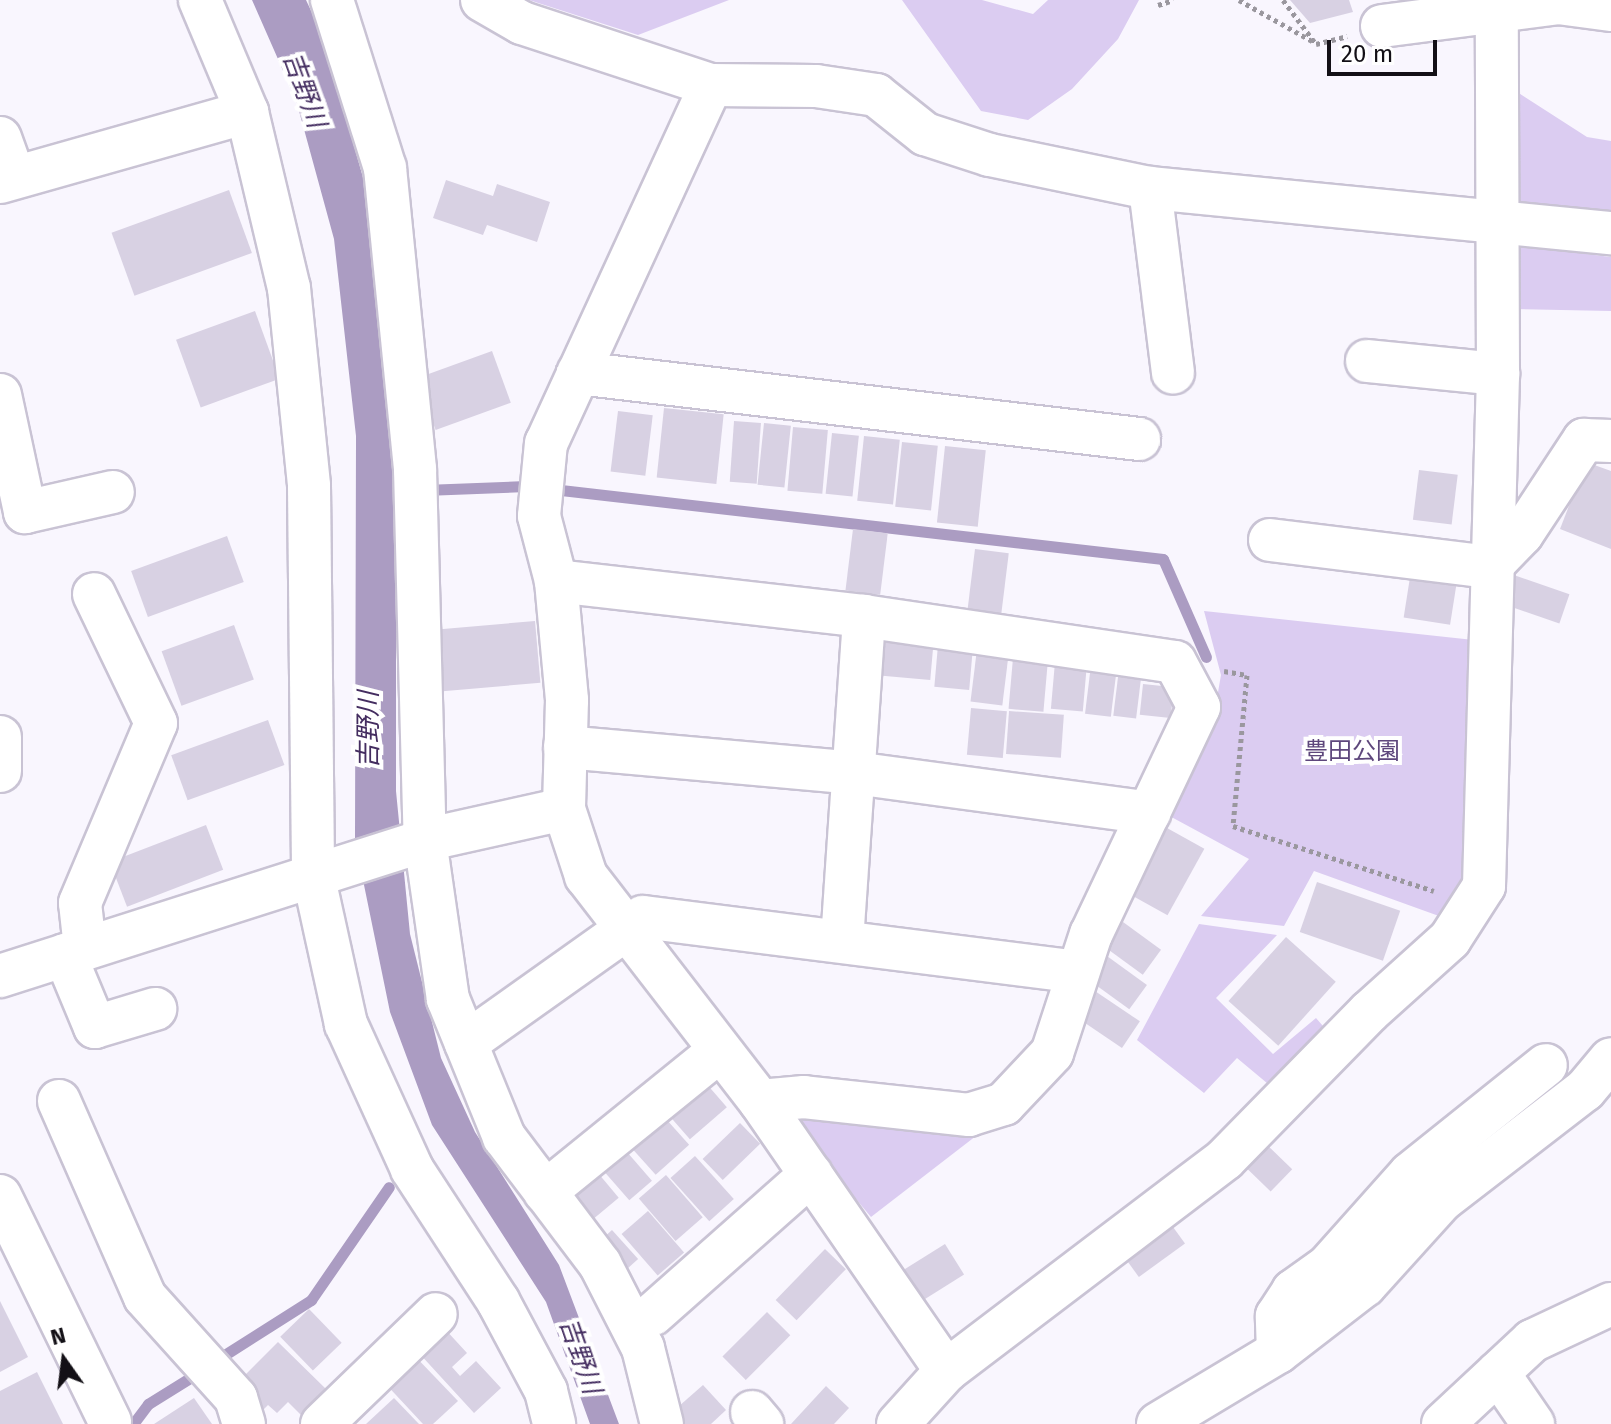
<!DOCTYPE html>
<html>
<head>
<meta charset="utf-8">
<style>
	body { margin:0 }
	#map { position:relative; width:1611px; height:1424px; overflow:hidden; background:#f9f6fe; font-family:"Fira Sans","Noto Sans JP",sans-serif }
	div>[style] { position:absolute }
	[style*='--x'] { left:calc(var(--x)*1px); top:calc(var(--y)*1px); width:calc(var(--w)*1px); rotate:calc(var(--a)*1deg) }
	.green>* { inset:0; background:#dbccf1 }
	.water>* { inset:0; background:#ab9cc2 }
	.stream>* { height:11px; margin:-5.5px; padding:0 5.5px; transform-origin:5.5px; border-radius:5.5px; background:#ab9cc2 }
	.building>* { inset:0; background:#d8d1e3; transform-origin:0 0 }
	.path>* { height:5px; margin-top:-2.5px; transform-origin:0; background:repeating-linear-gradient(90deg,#9a979e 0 4px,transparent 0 8px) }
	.roads { filter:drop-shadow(2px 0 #c9c3d4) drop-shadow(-2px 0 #c9c3d4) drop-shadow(0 2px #c9c3d4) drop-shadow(0 -2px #c9c3d4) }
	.minor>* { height:42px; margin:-21px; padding:0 21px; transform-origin:21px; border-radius:21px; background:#fff }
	span { translate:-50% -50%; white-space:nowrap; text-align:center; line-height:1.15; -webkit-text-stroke:8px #fff; paint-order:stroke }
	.park-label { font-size:24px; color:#5e477c }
	.water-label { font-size:26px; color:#442d60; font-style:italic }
	.north { position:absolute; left:24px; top:1320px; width:80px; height:80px; -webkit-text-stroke:6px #fff; paint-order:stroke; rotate:346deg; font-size:22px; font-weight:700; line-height:32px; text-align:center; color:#131016 }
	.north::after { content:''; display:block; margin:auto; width:28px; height:36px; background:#131016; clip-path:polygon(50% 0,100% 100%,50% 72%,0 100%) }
	.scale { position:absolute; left:1327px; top:40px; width:110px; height:36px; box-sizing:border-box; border:4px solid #131016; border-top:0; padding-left:10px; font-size:24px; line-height:28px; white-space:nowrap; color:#131016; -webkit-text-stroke:6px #fff; paint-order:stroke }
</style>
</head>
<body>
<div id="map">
	<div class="green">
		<i style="clip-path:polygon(529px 0,729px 0,638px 35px)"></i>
		<i style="clip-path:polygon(902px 0,982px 0,1033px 14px,1048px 0,1139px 0,1118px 39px,1072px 89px,1028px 120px,981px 111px)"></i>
		<i style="clip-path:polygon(1517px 92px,1587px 137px,1611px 141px,1611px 223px,1515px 215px)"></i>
		<i style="clip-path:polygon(1514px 245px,1611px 257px,1611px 311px,1513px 309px)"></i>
		<i style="clip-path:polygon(1204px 611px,1483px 641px,1471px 884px,1450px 920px,1314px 871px,1284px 926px,1201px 916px,1249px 859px,1164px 813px,1214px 715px,1221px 675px)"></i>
		<i style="clip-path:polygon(1199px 924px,1277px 935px,1216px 998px,1273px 1054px,1316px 1018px,1329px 1033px,1273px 1088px,1237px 1058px,1204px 1093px,1137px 1040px)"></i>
		<i style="clip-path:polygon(784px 1113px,985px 1129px,871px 1217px)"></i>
	</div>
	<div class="water">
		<i style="clip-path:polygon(252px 0,306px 0,322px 34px,364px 181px,389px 365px,396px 515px,396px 791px,410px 934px,441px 1058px,475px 1132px,559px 1265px,619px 1424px,590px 1424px,546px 1302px,432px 1125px,390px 1012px,355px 841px,356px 436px,334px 239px,296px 100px)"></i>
	</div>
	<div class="stream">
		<i style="--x:424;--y:490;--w:102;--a:-2.2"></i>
		<i style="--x:526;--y:486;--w:641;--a:6.54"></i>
		<i style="--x:1163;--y:559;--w:107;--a:66.3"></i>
		<i style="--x:215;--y:1361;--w:114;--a:-32.4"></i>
		<i style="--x:311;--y:1300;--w:137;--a:-55.4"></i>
		<i style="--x:133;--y:1424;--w:25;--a:-53"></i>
		<i style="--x:148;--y:1404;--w:62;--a:-31.9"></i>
	</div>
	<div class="building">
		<i style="clip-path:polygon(1290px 0,1349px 0,1353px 12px,1310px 23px)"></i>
		<i style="clip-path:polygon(446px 180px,493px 196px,497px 184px,550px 202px,537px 242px,487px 225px,483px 235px,433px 218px)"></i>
		<i style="left:229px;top:190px;width:67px;height:125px;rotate:70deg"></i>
		<i style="left:255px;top:311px;width:72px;height:84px;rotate:70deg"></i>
		<i style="left:492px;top:351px;width:55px;height:80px;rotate:70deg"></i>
		<i style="left:664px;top:408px;width:60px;height:70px;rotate:6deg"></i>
		<i style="left:618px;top:411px;width:35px;height:61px;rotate:7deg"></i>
		<i style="left:734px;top:421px;width:27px;height:61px;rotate:4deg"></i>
		<i style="left:764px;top:423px;width:27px;height:62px;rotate:6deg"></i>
		<i style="left:793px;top:427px;width:35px;height:64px;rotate:5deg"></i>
		<i style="left:832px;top:433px;width:27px;height:61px;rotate:6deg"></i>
		<i style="left:864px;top:436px;width:36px;height:65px;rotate:6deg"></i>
		<i style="left:902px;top:442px;width:36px;height:65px;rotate:6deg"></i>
		<i style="left:945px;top:446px;width:41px;height:77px;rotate:6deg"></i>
		<i style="clip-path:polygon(1586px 462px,1611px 471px,1611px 549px,1560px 529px)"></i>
		<i style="left:1419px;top:470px;width:39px;height:50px;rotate:7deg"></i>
		<i style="left:853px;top:529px;width:35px;height:62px;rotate:7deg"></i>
		<i style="left:227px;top:536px;width:49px;height:102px;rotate:70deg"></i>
		<i style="left:975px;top:549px;width:34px;height:61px;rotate:7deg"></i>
		<i style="left:1411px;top:571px;width:47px;height:47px;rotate:9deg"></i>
		<i style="left:1508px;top:573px;width:65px;height:31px;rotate:19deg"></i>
		<i style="left:535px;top:621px;width:62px;height:101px;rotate:85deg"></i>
		<i style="left:234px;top:625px;width:58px;height:77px;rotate:70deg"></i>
		<i style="left:886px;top:635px;width:48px;height:41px;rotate:5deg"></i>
		<i style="left:938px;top:645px;width:35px;height:42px;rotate:5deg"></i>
		<i style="left:977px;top:649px;width:32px;height:53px;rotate:7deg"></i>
		<i style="left:1013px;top:658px;width:35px;height:51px;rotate:5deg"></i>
		<i style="left:1055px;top:662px;width:32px;height:47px;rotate:5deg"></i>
		<i style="left:1091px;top:665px;width:26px;height:49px;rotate:7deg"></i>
		<i style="left:1119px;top:669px;width:23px;height:47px;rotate:7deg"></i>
		<i style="left:1143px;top:684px;width:31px;height:31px;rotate:6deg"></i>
		<i style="left:971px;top:708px;width:36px;height:47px;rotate:5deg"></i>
		<i style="left:1009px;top:711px;width:55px;height:43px;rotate:4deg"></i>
		<i style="left:268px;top:720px;width:48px;height:103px;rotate:70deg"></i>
		<i style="left:1158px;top:823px;width:53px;height:76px;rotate:29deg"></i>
		<i style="left:206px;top:825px;width:48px;height:103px;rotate:69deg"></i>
		<i style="left:1317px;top:882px;width:88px;height:53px;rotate:19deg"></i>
		<i style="left:1123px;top:922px;width:47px;height:31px;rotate:36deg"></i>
		<i style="left:1286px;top:937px;width:67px;height:86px;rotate:42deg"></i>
		<i style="left:1100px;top:951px;width:58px;height:30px;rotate:36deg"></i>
		<i style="left:1086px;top:985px;width:65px;height:32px;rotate:34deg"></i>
		<i style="left:698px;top:1074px;width:44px;height:49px;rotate:49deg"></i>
		<i style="left:657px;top:1109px;width:48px;height:45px;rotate:48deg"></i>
		<i style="left:740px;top:1123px;width:29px;height:52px;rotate:46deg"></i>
		<i style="left:1262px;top:1140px;width:42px;height:31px;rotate:44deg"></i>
		<i style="left:627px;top:1152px;width:38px;height:30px;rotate:49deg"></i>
		<i style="left:695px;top:1156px;width:58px;height:33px;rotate:48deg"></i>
		<i style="left:593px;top:1167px;width:40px;height:43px;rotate:50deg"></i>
		<i style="left:666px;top:1175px;width:56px;height:36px;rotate:49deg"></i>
		<i style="left:648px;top:1211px;width:55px;height:35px;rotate:49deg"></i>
		<i style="left:1165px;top:1216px;width:34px;height:57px;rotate:54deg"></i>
		<i style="left:612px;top:1230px;width:39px;height:23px;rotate:48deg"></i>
		<i style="left:945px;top:1244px;width:36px;height:54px;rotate:58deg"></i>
		<i style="left:825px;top:1249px;width:29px;height:71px;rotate:44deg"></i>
		<i style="clip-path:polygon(0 1301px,28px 1357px,0 1372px)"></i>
		<i style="left:309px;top:1309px;width:47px;height:40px;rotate:46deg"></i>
		<i style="left:767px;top:1312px;width:33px;height:63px;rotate:45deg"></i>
		<i style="clip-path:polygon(444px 1328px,467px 1353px,452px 1367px,460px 1376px,476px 1361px,501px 1388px,474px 1413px,418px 1352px)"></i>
		<i style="clip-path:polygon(278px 1342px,326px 1389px,313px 1401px,321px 1408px,308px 1422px,288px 1402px,277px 1413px,268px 1405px,263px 1410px,243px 1377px)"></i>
		<i style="clip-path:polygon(411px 1352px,458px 1401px,433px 1424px,423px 1424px,382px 1380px)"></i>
		<i style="clip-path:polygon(37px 1372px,63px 1424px,0 1424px,0 1391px)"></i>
		<i style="clip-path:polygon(703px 1385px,726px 1410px,711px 1424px,671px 1424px,670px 1414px)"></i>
		<i style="clip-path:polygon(826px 1386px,849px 1408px,834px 1424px,791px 1424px)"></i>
		<i style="clip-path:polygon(194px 1398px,212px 1424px,154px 1424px)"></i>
		<i style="clip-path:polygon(394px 1398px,419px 1424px,366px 1424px)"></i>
	</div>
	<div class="path">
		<i style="--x:1239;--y:0;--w:84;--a:29.3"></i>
		<i style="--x:1283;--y:0;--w:55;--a:53.1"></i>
		<i style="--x:1316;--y:44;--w:32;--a:-14"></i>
		<i style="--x:1158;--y:5;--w:16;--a:-18"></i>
		<i style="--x:1224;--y:671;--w:23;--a:10"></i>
		<i style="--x:1247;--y:675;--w:152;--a:95.3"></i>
		<i style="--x:1233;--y:826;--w:211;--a:17.9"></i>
	</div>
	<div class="roads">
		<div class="minor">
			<i style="--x:200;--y:0;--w:121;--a:67.2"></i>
			<i style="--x:247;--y:112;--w:181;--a:76.6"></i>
			<i style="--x:289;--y:288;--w:199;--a:84.2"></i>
			<i style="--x:309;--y:486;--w:388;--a:89.4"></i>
			<i style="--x:313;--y:874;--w:154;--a:77.6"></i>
			<i style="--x:346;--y:1024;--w:159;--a:65.5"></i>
			<i style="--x:412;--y:1169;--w:158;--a:56.9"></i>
			<i style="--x:498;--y:1301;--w:102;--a:61.9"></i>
			<i style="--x:546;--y:1391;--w:34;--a:76"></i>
			<i style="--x:332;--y:0;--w:176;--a:72.5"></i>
			<i style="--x:385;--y:168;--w:302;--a:84.3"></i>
			<i style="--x:415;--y:469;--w:371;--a:88.5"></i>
			<i style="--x:425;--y:840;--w:161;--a:81.8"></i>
			<i style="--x:448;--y:999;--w:149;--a:67.9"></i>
			<i style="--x:504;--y:1137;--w:159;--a:52.9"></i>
			<i style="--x:600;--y:1264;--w:94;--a:62.9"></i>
			<i style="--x:643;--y:1348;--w:78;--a:76"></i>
			<i style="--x:482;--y:0;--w:46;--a:29.9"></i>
			<i style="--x:522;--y:23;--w:199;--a:18.2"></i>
			<i style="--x:711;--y:85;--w:105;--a:0.5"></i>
			<i style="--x:816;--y:86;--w:61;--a:8.5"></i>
			<i style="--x:876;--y:95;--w:63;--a:38.5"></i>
			<i style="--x:925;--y:134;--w:68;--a:17.9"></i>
			<i style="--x:990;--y:155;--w:163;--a:11.7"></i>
			<i style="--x:1150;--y:188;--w:463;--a:5.6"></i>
			<i style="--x:1382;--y:26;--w:177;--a:-7.4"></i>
			<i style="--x:1558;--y:3;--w:53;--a:7.5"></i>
			<i style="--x:711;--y:85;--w:394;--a:114.7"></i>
			<i style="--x:546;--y:443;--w:73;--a:95.5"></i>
			<i style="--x:539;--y:516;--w:67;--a:75.3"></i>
			<i style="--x:556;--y:581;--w:120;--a:84.7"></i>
			<i style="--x:567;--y:700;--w:109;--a:91.6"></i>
			<i style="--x:564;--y:809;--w:71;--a:71.8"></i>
			<i style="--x:586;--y:876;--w:284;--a:52.3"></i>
			<i style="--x:760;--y:1101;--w:328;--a:55.4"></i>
			<i style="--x:0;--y:138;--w:41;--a:70.3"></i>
			<i style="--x:0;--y:182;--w:257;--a:-15.8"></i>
			<i style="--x:1150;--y:188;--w:186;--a:82.9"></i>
			<i style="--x:1367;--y:361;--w:132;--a:5.7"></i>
			<i style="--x:578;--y:373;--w:565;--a:6.71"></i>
			<i style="--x:0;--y:395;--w:120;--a:77.9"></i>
			<i style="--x:25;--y:512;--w:90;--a:-12.8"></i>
			<i style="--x:1270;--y:540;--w:222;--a:7"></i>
			<i style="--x:1490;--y:567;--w:46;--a:-45.9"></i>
			<i style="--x:1522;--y:534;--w:113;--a:-56.6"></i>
			<i style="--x:1584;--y:440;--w:27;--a:2"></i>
			<i style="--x:556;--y:581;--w:310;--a:6.5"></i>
			<i style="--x:864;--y:616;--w:314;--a:8.4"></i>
			<i style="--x:1175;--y:662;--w:51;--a:61.9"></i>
			<i style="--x:1199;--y:707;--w:251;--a:115.4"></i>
			<i style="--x:1091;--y:934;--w:125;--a:108.1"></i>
			<i style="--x:1052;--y:1053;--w:70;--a:133.3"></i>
			<i style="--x:1004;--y:1104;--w:37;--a:163"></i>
			<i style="--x:969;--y:1115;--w:166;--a:-173.8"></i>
			<i style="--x:804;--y:1097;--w:44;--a:174.8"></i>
			<i style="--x:0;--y:737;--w:34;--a:90"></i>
			<i style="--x:565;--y:747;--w:291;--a:5.1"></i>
			<i style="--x:855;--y:773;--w:297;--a:7.7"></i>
			<i style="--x:842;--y:941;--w:326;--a:-86.1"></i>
			<i style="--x:85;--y:948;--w:45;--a:-96.3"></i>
			<i style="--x:80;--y:903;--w:195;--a:-67.1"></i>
			<i style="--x:156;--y:723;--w:143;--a:-115.7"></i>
			<i style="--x:65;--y:955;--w:78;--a:67.4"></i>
			<i style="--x:95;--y:1027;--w:63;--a:-16.7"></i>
			<i style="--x:0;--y:976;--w:446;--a:-17.7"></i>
			<i style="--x:425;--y:840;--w:142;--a:-12.6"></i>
			<i style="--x:466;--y:1043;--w:217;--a:-35.4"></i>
			<i style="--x:643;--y:917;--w:436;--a:7.2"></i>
			<i style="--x:59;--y:1101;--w:214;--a:66.3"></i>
			<i style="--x:145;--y:1297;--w:136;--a:48"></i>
			<i style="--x:236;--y:1398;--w:27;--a:73"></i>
			<i style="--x:545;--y:1192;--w:224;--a:-39"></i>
			<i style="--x:0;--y:1196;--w:251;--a:64"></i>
			<i style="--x:653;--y:1314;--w:211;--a:-41.5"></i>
			<i style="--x:1278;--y:1352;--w:36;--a:-92"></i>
			<i style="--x:1277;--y:1316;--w:30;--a:-57"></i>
			<i style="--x:1293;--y:1291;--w:43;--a:-35.5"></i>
			<i style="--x:1328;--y:1266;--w:123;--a:-48.3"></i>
			<i style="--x:1410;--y:1174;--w:174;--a:-38.7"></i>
			<i style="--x:1498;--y:1373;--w:62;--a:55.5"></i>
			<i style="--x:752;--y:1412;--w:16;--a:50"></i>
			<i style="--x:322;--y:1424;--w:158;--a:-44"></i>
			<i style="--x:898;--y:1424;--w:72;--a:-47.8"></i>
			<i style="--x:946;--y:1371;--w:350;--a:-37.2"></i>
			<i style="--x:1225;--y:1159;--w:206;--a:-45.6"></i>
			<i style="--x:1369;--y:1012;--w:109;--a:-42"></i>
			<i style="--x:1450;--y:939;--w:63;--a:-57.3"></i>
			<i style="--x:1484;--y:886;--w:512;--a:-88.43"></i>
			<i style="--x:1498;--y:374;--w:363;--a:-90.2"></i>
			<i style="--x:1158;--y:1424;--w:140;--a:-31"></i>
			<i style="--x:1278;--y:1352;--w:110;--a:-37.6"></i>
			<i style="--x:1365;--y:1285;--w:115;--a:-47.8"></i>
			<i style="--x:1442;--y:1200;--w:180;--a:-37.6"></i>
			<i style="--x:1585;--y:1090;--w:40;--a:-50"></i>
			<i style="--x:1443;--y:1424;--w:122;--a:-43"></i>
			<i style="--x:1532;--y:1341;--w:87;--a:-25.1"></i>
		</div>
	</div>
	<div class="park-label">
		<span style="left:1352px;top:752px">豊田公園</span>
	</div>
	<div class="water-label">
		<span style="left:304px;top:90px;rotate:70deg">吉野川</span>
		<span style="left:369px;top:730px;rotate:-90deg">吉野川</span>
		<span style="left:580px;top:1356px;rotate:71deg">吉野川</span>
	</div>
	<div class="north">N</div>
	<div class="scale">20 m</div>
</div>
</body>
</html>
